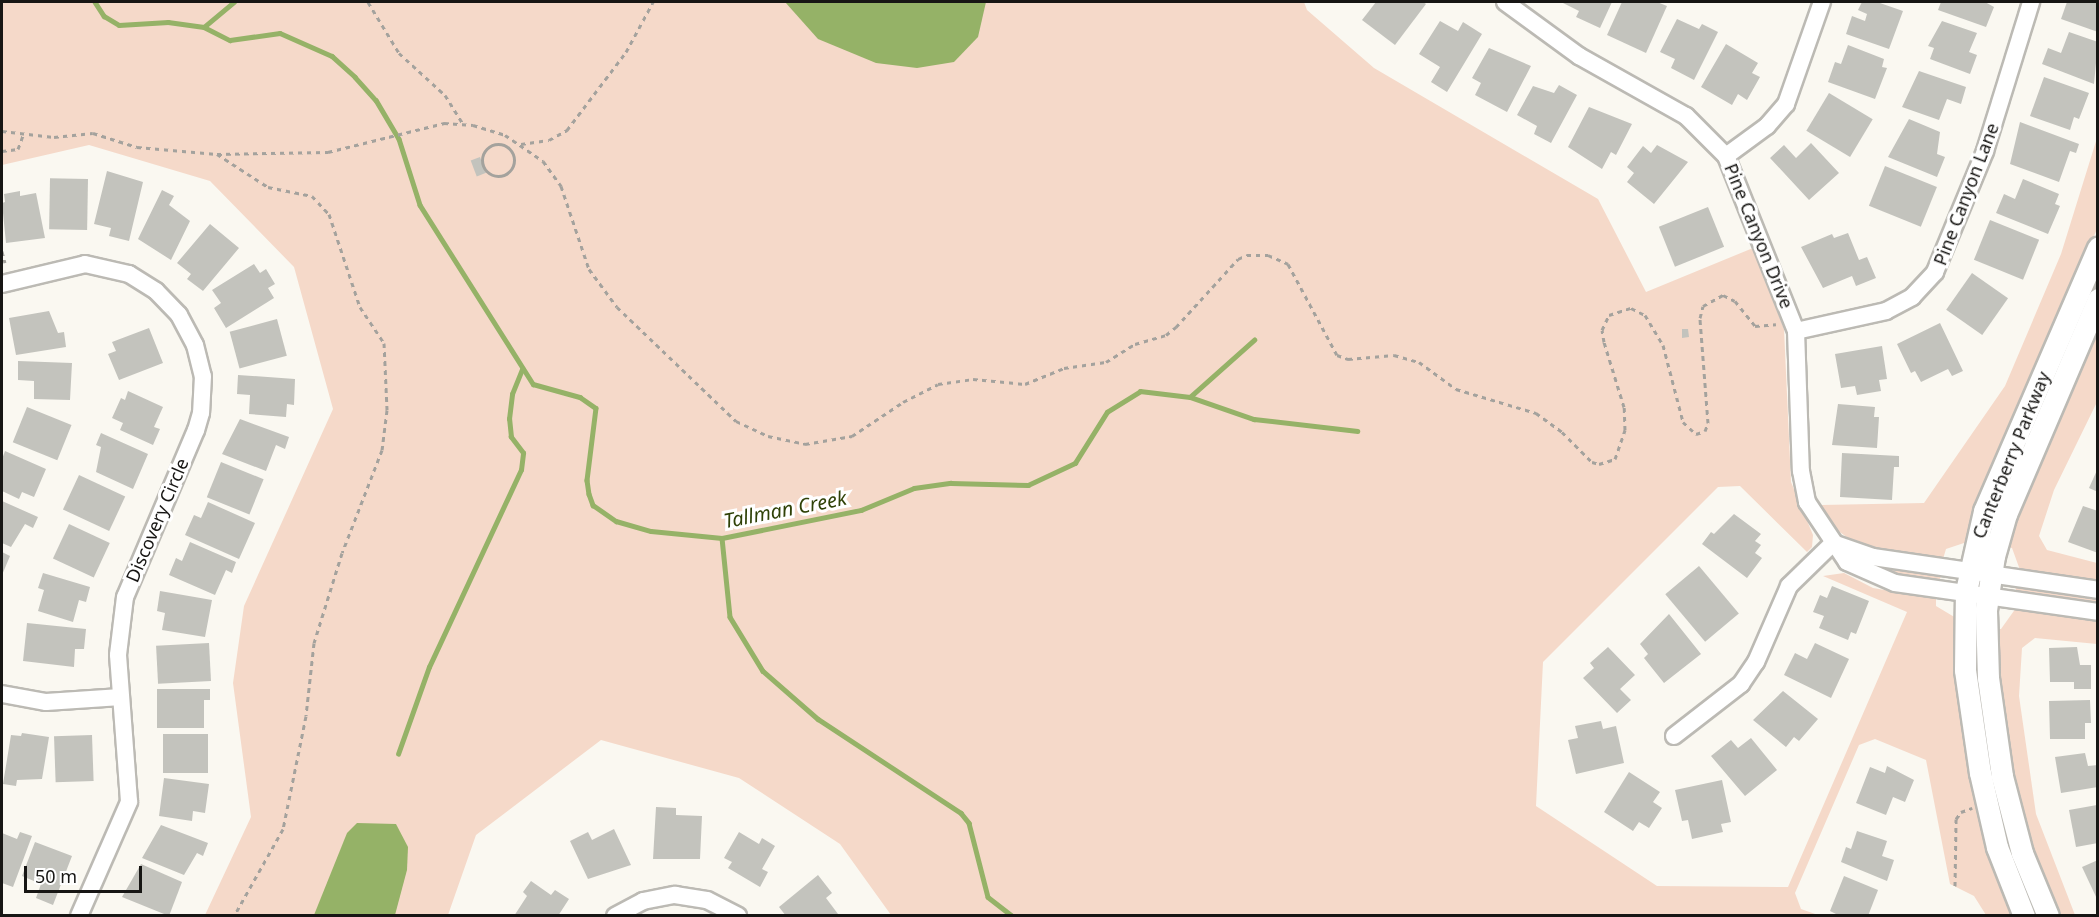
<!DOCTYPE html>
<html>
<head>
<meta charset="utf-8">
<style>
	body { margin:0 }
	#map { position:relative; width:2099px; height:917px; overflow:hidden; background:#faf8f1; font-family:"Noto Sans",sans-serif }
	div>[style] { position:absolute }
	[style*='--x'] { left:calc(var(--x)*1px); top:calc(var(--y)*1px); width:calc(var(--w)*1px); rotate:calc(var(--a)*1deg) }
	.green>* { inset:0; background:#f5d9c9 }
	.water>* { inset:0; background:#95b267 }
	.stream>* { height:4.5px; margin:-2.25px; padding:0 2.25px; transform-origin:2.25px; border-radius:2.25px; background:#95b267 }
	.building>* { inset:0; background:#c3c3bd; transform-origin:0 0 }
	.path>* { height:3px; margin-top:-1.5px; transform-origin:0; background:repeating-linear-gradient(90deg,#a4a29d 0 4.5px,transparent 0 9px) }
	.path>.ring { margin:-1.5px; padding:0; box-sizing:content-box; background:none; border:3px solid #a4a29d; border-radius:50% }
	.roads { filter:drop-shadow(2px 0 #bcbab4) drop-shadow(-2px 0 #bcbab4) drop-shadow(0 2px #bcbab4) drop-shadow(0 -2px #bcbab4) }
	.minor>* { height:16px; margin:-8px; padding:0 8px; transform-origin:8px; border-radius:8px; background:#fff }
	.tertiary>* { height:21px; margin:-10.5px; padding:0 10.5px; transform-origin:10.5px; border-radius:10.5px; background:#fff }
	span { translate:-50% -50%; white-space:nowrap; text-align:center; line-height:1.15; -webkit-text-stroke:6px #fff; paint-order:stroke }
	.street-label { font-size:18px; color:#171614 }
	.water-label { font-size:20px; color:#2f4107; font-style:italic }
	.frame { position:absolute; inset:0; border:3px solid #171614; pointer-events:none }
	.scale { position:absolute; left:24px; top:866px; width:118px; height:27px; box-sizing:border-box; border:3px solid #171614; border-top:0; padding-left:8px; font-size:18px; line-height:21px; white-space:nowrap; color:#171614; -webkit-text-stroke:4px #fff; paint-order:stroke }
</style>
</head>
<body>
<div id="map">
	<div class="green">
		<i style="clip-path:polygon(2px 2px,1304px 2px,1307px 10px,1374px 68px,1598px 199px,1646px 292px,1753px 248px,1784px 329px,1791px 482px,1813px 535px,1812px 547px,1807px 552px,1740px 486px,1718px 487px,1543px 662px,1536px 806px,1657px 886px,1788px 887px,1907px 612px,1823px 576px,1844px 573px,1873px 588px,1936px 599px,1936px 606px,1956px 618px,2017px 915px,1986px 915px,1974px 896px,1950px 884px,1926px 760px,1875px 739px,1859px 745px,1795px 893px,1801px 909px,1818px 915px,891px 915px,840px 844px,739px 778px,601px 740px,476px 835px,448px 915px,205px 915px,251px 817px,233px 683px,244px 606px,333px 409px,294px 267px,210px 181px,89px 145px,2px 165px)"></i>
		<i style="clip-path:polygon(2097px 138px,2097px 229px,2012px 426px,1967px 542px,1946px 549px,1943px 559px,1870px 549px,1848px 538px,1837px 530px,1821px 505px,1924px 503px,2005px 386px,2061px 254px)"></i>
		<i style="clip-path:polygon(2097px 315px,2097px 402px,2054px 490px,2039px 536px,2047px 550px,2097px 563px,2097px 583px,2020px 570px,2012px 548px,2002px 546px)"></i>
		<i style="clip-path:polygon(1884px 567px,1939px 575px,1941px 577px,1938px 582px,1888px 575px)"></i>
		<i style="clip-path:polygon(2014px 585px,2097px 596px,2097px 606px,2017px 592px)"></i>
		<i style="clip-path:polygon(2016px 608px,2097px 619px,2097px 644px,2035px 638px,2022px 648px,2019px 696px,2036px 814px,2075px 915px,2055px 915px,2014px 801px,1991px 629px,2001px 629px)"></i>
	</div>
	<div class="water">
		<i style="clip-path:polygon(785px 2px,986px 2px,978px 37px,954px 62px,917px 68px,876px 63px,818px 39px)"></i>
		<i style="clip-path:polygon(357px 823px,396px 824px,408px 847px,407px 870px,395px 915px,314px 915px,347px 833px)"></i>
	</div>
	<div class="stream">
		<i style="--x:95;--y:2;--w:17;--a:57"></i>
		<i style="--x:104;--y:16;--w:17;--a:31"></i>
		<i style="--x:119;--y:25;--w:49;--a:-3.5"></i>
		<i style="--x:168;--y:22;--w:36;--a:8"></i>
		<i style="--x:204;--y:27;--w:29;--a:27"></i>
		<i style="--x:230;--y:40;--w:50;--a:-8"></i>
		<i style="--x:280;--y:33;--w:57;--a:23.9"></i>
		<i style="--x:332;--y:56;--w:31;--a:42"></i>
		<i style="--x:355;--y:77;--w:31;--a:48"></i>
		<i style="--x:376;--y:100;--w:45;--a:59.5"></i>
		<i style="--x:399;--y:139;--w:69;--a:72.3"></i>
		<i style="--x:420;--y:205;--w:212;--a:57.7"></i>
		<i style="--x:533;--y:384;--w:49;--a:15.5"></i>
		<i style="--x:580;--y:397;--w:19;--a:35"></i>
		<i style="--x:596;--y:408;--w:73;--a:97.1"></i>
		<i style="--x:587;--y:480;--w:14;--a:82"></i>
		<i style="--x:589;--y:494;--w:12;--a:70"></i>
		<i style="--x:593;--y:505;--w:28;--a:35"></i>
		<i style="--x:616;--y:521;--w:36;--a:16"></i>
		<i style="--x:651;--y:531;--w:71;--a:5.6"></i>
		<i style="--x:722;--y:538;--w:142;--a:-11.4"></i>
		<i style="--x:861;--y:510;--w:57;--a:-22.5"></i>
		<i style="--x:914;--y:488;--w:37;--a:-8"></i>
		<i style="--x:951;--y:483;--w:77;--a:1.5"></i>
		<i style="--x:1028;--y:485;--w:52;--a:-25.1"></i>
		<i style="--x:1075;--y:463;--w:60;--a:-57.9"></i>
		<i style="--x:1107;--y:412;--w:39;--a:-32"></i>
		<i style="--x:1140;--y:391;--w:50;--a:6.8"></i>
		<i style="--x:1190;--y:397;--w:68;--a:19"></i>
		<i style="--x:1254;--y:419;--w:104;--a:6.6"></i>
		<i style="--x:204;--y:27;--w:39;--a:-40"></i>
		<i style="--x:1190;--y:397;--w:86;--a:-41.7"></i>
		<i style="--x:722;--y:538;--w:79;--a:84.2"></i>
		<i style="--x:730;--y:617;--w:63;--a:58.6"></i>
		<i style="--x:763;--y:671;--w:73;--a:41.1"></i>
		<i style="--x:818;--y:719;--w:171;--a:33.3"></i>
		<i style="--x:961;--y:813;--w:13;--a:51"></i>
		<i style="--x:969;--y:823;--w:76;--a:75.6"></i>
		<i style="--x:988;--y:897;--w:31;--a:38"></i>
		<i style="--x:398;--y:754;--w:92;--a:-70.4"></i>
		<i style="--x:429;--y:667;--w:217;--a:-65"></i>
		<i style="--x:521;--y:470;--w:17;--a:-83"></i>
		<i style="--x:523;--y:453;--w:20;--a:-127"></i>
		<i style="--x:511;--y:437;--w:18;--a:-96"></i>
		<i style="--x:509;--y:419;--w:25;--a:-83"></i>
		<i style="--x:512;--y:394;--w:27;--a:-68"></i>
	</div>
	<div class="building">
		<i style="clip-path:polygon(1376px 2px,1423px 2px,1426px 4px,1395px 45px,1362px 20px)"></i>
		<i style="clip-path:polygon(1561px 2px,1612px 2px,1600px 28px,1576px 17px,1579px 11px)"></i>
		<i style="clip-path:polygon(1622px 2px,1657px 2px,1667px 6px,1646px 53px,1607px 35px)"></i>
		<i style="clip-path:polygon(1862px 2px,1877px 2px,1903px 11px,1889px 49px,1846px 34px,1852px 16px,1865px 21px,1867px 14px,1858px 10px)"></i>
		<i style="clip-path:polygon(1941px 2px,1985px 2px,1994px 7px,1986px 27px,1938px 10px)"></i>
		<i style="clip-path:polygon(2067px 2px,2098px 2px,2098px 32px,2061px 19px)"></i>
		<i style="clip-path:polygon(1677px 19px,1699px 29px,1702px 24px,1718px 32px,1694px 80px,1671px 68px,1675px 59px,1660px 52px)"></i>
		<i style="clip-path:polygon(1440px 21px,1458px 31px,1463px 22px,1482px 34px,1447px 92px,1431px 82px,1440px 67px,1419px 54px)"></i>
		<i style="clip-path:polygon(1942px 21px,1977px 33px,1969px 52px,1977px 55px,1970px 74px,1930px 59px,1934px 48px,1928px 46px)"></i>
		<i style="clip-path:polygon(2069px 32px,2098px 42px,2094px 84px,2042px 64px,2048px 48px,2061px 53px)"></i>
		<i style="clip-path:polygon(1726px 44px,1758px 63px,1752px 73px,1760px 77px,1747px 100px,1738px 94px,1732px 105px,1701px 87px)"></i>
		<i style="clip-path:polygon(1848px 45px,1884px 59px,1882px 67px,1887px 68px,1875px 99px,1828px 82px,1835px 62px,1841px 64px)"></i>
		<i style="clip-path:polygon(1489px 48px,1531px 66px,1507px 112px,1475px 95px,1481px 83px,1472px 78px)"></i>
		<i style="clip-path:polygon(1919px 71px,1966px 87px,1961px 104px,1947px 99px,1939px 120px,1902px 107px)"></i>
		<i style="clip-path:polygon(2044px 77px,2089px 93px,2079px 119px,2074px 117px,2070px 130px,2030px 116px)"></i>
		<i style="clip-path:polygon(1559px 85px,1577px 95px,1551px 143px,1534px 134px,1537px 126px,1517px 115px,1533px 86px,1554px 93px)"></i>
		<i style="left:1829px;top:93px;width:51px;height:44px;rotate:31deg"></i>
		<i style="clip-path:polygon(1589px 107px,1632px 124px,1616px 155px,1611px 152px,1602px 169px,1568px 147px)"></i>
		<i style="clip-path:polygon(1909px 119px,1940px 132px,1937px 154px,1945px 157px,1937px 177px,1888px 157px)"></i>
		<i style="clip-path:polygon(2020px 122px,2079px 144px,2076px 153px,2070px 151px,2059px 182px,2010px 164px)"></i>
		<i style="clip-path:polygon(1811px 143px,1839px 173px,1809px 200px,1770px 158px,1784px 145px,1796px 158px)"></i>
		<i style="clip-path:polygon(1657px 145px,1688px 162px,1654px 204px,1627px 182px,1634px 173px,1627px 167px,1643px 146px,1651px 153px)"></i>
		<i style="left:480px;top:157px;width:17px;height:10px;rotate:69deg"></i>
		<i style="left:1885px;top:166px;width:56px;height:43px;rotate:22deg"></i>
		<i style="clip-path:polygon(107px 171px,143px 182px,129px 241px,109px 236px,111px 228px,94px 224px)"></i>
		<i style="left:88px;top:179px;width:51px;height:38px;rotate:91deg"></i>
		<i style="clip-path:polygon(2023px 179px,2059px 194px,2055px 204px,2060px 206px,2048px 234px,1996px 213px,2004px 194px,2015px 199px)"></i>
		<i style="clip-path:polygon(162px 190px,174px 196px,169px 205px,190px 221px,171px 260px,138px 239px)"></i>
		<i style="clip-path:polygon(20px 191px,20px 196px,36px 193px,45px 238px,6px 243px,2px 203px,5px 202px,4px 194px)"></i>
		<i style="left:1708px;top:207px;width:43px;height:53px;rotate:68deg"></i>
		<i style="left:1990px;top:220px;width:53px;height:43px;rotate:22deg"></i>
		<i style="clip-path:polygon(210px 224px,239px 248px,203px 291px,187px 279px,191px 274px,177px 263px)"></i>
		<i style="clip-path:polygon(1848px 233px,1859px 260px,1867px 257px,1876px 278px,1856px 286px,1852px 276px,1823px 288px,1801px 247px,1832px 234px,1834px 238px)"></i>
		<i style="clip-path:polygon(254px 264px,260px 273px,266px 269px,275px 284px,268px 288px,274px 298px,226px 328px,214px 308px,221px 303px,212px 290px)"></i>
		<i style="left:1972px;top:273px;width:44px;height:45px;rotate:35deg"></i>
		<i style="clip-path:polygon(49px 311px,58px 333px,64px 332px,66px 347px,16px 355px,9px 318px)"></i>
		<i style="left:277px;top:319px;width:38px;height:49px;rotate:75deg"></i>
		<i style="clip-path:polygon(1940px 323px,1963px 371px,1952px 376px,1948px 369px,1921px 382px,1915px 371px,1911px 373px,1897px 344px)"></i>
		<i style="clip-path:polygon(149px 328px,163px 363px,119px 380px,108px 354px,116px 351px,112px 342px)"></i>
		<i style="clip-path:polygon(1682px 329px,1688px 329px,1689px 337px,1682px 338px)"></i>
		<i style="clip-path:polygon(1882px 346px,1887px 379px,1879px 380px,1881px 391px,1857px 395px,1855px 386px,1841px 388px,1835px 354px)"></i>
		<i style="clip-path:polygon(18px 361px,72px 363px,70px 400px,34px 399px,34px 381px,18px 380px)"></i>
		<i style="clip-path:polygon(238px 375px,295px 379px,294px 405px,287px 404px,286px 417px,249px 414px,250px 395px,237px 394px)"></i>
		<i style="clip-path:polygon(128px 391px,163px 407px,154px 427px,160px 429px,153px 445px,120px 430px,123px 423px,112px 418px,121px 398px,125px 400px)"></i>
		<i style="clip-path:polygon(1838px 404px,1875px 407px,1874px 417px,1879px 417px,1877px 448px,1832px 445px)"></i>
		<i style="left:27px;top:407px;width:48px;height:38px;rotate:22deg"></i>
		<i style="clip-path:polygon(240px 419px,289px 437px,285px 449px,276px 445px,266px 471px,222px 454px)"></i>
		<i style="clip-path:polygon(101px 433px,148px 454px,133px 489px,96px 472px,101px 447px,96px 445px)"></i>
		<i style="clip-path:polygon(5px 451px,46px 469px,34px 497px,22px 492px,19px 499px,2px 491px,2px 459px)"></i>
		<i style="clip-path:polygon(1842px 453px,1899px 456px,1899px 467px,1894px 467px,1892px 500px,1840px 497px)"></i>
		<i style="left:221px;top:462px;width:46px;height:38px;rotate:22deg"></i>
		<i style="clip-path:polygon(2098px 468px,2098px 492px,2089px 488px)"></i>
		<i style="left:79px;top:475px;width:51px;height:38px;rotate:25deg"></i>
		<i style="clip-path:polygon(2px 501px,38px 517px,33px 528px,25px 524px,11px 547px,2px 543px)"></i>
		<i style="clip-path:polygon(208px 502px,255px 523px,239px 559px,185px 535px,194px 515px,201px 518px)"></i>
		<i style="clip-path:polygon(2083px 506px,2098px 511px,2098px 553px,2068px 542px)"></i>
		<i style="clip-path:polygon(1734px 514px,1761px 534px,1755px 541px,1761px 545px,1755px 553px,1762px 558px,1747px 578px,1702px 544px,1711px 532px,1714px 534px)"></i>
		<i style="left:69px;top:524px;width:45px;height:38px;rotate:25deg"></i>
		<i style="clip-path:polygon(190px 542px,236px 562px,232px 573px,226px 570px,215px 595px,169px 575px,176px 558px,182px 561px)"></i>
		<i style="clip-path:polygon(2px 552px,10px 556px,2px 575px)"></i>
		<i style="left:1699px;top:566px;width:62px;height:44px;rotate:50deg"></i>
		<i style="clip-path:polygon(43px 573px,90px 587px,86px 602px,79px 600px,73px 622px,38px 611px,44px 590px,38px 588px)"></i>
		<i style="clip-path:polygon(1832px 586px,1869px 601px,1856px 634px,1851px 632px,1848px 640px,1819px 628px,1824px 616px,1813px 612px,1820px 595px,1827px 598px)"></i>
		<i style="clip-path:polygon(160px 591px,212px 600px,205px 637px,162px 630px,165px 613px,157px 611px)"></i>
		<i style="clip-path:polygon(1669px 614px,1701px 654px,1664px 683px,1644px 658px,1648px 654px,1640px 644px)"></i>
		<i style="clip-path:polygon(27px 623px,86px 629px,84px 649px,75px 649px,74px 667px,23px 661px)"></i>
		<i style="left:209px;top:643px;width:38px;height:53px;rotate:87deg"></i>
		<i style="clip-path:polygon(1815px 643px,1849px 659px,1831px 698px,1784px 675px,1795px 653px,1807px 659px)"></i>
		<i style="clip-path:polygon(1608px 647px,1635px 675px,1620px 689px,1631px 700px,1617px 713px,1583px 678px,1594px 668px,1590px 663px)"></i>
		<i style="clip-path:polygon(2077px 647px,2080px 665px,2091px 665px,2091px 689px,2074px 689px,2074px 682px,2050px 682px,2049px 648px)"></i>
		<i style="clip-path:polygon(157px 689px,210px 689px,210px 700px,204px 700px,204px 728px,157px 728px)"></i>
		<i style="clip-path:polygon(1783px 691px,1818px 719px,1799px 741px,1794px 737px,1786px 747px,1753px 720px)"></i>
		<i style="clip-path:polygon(2090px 700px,2091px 723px,2085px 723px,2085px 739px,2050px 739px,2049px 701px)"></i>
		<i style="clip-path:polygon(1601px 721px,1603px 729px,1616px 726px,1624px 763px,1576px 774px,1568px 740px,1578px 738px,1575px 726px)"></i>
		<i style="clip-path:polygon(22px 733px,49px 737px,42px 779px,17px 780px,16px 786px,3px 784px,11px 735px,21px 736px)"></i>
		<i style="left:163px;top:734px;width:45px;height:39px"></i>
		<i style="left:92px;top:735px;width:46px;height:38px;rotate:88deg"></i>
		<i style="clip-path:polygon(1751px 738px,1777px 770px,1745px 796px,1711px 756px,1731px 740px,1738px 748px)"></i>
		<i style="clip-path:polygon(2085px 753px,2088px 766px,2098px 765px,2098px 787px,2061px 793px,2055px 757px)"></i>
		<i style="clip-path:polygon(1887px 766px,1914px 780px,1905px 802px,1893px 797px,1886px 815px,1856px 803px,1870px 767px,1885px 773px)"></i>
		<i style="clip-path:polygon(1629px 772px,1660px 792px,1653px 802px,1662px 808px,1649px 828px,1639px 822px,1633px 831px,1604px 812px)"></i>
		<i style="clip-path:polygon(164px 778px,209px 784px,205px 813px,193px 811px,192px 821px,159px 816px)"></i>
		<i style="clip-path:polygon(1722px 780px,1731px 822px,1721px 824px,1723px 832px,1692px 839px,1688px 820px,1682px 821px,1675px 790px)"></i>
		<i style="clip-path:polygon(2097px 805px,2098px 843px,2076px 847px,2069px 810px)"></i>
		<i style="clip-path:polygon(656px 807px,676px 808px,676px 815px,702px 816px,700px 859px,653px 859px)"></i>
		<i style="clip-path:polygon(161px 825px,208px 843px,203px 856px,197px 853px,184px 875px,142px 858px)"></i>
		<i style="clip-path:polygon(614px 829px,631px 865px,588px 879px,570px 841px,588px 832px,592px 840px)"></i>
		<i style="clip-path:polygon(1857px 831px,1887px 841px,1882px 856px,1894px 860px,1887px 881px,1841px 862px,1846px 847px,1851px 849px)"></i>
		<i style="clip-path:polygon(20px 832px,32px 836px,13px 887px,2px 883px,2px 833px,17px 839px)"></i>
		<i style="clip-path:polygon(739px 832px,759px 844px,762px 838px,775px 846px,762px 869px,768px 872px,760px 887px,728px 868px,732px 862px,724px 858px)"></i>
		<i style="clip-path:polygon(35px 842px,72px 856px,53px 905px,36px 898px,41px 884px,22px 876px)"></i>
		<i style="clip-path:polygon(2098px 860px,2098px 901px,2082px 867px)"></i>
		<i style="clip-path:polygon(141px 864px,182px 882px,169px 916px,122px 897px)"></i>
		<i style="clip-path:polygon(818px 875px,832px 893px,826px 898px,838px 914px,786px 916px,779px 907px)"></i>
		<i style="clip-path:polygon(1844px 876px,1878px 890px,1868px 916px,1840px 916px,1830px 911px)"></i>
		<i style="clip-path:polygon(531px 881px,551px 895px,555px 890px,569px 899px,558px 916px,514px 916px,527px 896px,523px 892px)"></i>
	</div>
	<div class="path">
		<i style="--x:368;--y:2;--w:60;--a:58.7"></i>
		<i style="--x:399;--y:53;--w:62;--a:42.4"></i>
		<i style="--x:445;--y:95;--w:34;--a:58"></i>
		<i style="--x:2;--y:131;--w:52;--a:6.6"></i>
		<i style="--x:54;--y:137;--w:39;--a:-6"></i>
		<i style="--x:93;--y:133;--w:46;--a:17.7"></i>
		<i style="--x:137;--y:147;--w:80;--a:5"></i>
		<i style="--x:217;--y:154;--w:61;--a:32.9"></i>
		<i style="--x:268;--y:187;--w:45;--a:11.6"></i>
		<i style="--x:312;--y:196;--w:25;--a:47"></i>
		<i style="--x:329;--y:214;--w:98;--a:71.6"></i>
		<i style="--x:360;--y:307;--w:43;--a:56.3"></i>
		<i style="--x:384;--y:343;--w:67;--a:87.4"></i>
		<i style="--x:387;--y:410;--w:40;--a:97.1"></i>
		<i style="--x:382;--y:450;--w:110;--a:111.2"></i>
		<i style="--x:342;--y:553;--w:94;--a:107.3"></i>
		<i style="--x:314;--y:643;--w:73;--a:96.3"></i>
		<i style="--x:306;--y:716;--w:115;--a:101.5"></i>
		<i style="--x:283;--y:829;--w:100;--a:119.4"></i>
		<i class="ring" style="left:482px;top:144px;width:29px;height:29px"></i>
		<i style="--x:521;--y:144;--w:28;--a:-8"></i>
		<i style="--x:549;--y:140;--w:21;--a:-29"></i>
		<i style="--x:567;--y:130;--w:98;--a:-52.9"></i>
		<i style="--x:626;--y:52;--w:57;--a:-61.6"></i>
		<i style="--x:2;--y:151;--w:16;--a:-7"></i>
		<i style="--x:18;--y:149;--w:15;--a:-70"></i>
		<i style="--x:217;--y:154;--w:111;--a:-1"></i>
		<i style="--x:328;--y:152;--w:120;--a:-14"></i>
		<i style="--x:444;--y:123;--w:29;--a:4"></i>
		<i style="--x:473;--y:125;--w:34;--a:17"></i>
		<i style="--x:505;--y:135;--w:46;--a:34.4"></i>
		<i style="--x:543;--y:161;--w:31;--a:54"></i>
		<i style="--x:561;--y:186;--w:88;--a:71.4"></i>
		<i style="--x:589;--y:269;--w:47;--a:53.6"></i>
		<i style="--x:617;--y:307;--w:165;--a:43.8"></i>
		<i style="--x:736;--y:421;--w:35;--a:25"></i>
		<i style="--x:768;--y:436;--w:38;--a:12"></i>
		<i style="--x:805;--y:444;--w:48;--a:-9.7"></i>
		<i style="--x:852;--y:436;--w:61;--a:-33.7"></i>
		<i style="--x:903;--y:402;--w:39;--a:-27"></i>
		<i style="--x:938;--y:384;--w:35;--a:-8"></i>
		<i style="--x:973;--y:379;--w:52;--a:5.5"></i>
		<i style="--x:1025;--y:384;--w:42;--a:-22.3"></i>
		<i style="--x:1064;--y:368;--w:42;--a:-8.1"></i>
		<i style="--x:1106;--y:362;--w:34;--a:-32"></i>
		<i style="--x:1135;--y:344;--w:32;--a:-16"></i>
		<i style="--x:1166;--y:335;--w:13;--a:-39"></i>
		<i style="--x:1176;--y:327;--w:92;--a:-47.6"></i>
		<i style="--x:1238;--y:259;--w:10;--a:-24"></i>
		<i style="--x:1247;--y:255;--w:21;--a:0"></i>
		<i style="--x:1268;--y:255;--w:22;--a:24"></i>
		<i style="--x:1288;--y:264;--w:103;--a:61.7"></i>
		<i style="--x:1337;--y:355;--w:12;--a:20"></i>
		<i style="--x:1348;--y:359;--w:46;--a:-5"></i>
		<i style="--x:1394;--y:355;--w:26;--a:16"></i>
		<i style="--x:1419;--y:362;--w:46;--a:36.1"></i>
		<i style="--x:1456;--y:389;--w:84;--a:16.7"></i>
		<i style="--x:1536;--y:413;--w:32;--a:36"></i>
		<i style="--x:1562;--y:432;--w:42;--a:45"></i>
		<i style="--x:1592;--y:462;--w:7;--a:16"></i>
		<i style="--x:1599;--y:464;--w:17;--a:-17"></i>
		<i style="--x:1615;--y:459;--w:31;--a:-71"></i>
		<i style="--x:1625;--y:430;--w:23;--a:-92"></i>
		<i style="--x:1624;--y:407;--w:68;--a:-107.1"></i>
		<i style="--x:1604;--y:342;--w:12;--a:-99"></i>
		<i style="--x:1602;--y:330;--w:17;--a:-65"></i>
		<i style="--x:1609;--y:315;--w:23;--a:-18"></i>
		<i style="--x:1631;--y:308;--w:16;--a:27"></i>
		<i style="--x:1645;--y:315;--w:35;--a:59"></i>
		<i style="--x:1663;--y:345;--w:80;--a:75.4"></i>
		<i style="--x:1683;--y:422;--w:18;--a:43"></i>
		<i style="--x:1696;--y:434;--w:9;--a:-18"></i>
		<i style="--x:1705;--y:431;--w:9;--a:-69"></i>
		<i style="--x:1708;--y:423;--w:105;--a:-94.4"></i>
		<i style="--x:1700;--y:318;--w:12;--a:-76"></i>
		<i style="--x:1703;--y:306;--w:23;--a:-29"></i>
		<i style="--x:1723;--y:295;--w:13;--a:27"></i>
		<i style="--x:1735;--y:301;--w:32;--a:51"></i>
		<i style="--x:1755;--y:326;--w:21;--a:-5"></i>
		<i style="--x:2;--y:251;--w:12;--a:76"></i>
		<i style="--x:1955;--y:886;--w:67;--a:-89.1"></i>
		<i style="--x:1956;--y:819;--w:9;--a:-54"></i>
		<i style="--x:1961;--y:812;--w:12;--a:-20"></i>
	</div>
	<div class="roads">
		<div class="minor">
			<i style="--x:1505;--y:2;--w:92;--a:36.1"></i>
			<i style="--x:1579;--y:56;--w:123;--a:29.3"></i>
			<i style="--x:1686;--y:116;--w:57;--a:45"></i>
			<i style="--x:1726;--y:156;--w:188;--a:68.2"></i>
			<i style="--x:1796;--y:331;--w:140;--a:88"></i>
			<i style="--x:1801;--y:471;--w:32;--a:79"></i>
			<i style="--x:1807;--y:502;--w:72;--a:56.3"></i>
			<i style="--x:1847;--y:562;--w:52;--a:23.6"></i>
			<i style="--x:1895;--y:583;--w:205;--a:8.1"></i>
			<i style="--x:1726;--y:156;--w:51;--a:-36.2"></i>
			<i style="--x:1767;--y:126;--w:29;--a:-49"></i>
			<i style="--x:1786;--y:104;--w:108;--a:-70.6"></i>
			<i style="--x:2;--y:284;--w:85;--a:-13.5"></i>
			<i style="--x:85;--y:264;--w:45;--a:12.8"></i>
			<i style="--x:129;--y:274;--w:32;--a:32"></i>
			<i style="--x:156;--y:291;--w:33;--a:46"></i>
			<i style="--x:179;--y:315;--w:34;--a:62"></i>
			<i style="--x:195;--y:345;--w:32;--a:76"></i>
			<i style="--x:203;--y:376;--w:37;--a:93"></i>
			<i style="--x:201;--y:413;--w:18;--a:106"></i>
			<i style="--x:196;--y:430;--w:181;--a:113"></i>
			<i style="--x:125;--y:597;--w:58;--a:96.9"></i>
			<i style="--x:118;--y:655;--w:147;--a:85.7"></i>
			<i style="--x:129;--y:802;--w:124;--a:113.7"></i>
			<i style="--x:1796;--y:331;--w:92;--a:-12.5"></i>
			<i style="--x:1886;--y:311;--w:30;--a:-28"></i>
			<i style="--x:1912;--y:297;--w:34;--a:-47"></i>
			<i style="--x:1935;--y:272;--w:131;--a:-67.5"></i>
			<i style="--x:1985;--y:151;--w:156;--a:-72.8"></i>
			<i style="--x:1833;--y:543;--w:42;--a:19.3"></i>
			<i style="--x:1873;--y:557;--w:227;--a:8.3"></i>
			<i style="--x:2;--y:694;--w:45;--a:10.3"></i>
			<i style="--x:46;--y:702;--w:75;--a:-3.8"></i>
			<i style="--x:1674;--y:736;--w:85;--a:-37.8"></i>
			<i style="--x:1741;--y:684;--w:27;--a:-56"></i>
			<i style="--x:1756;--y:662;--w:83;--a:-66.5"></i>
			<i style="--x:1789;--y:586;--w:62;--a:-44.3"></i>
			<i style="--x:615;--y:916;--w:32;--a:-28"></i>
			<i style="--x:643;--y:901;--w:33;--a:-11"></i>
			<i style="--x:675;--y:895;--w:32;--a:9"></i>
			<i style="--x:707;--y:900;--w:35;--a:27"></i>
		</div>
		<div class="tertiary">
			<i style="--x:2024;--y:916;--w:74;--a:-111.4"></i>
			<i style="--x:1997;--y:847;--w:76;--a:-102.9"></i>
			<i style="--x:1980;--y:773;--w:104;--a:-98.3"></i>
			<i style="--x:1965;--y:670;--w:79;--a:-89.3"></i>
			<i style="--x:1966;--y:591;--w:82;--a:-77.3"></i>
			<i style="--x:1984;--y:511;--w:287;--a:-66.6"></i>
			<i style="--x:2048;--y:916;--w:68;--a:-112.4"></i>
			<i style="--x:2022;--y:853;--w:80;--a:-104.6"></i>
			<i style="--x:2002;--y:776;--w:99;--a:-98.1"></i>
			<i style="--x:1988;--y:678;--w:68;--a:-91.7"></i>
			<i style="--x:1986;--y:610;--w:55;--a:-81.6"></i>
			<i style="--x:1994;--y:556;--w:44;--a:-74.1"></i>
			<i style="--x:2006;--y:514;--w:234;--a:-66.8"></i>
		</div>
	</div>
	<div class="street-label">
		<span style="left:1966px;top:194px;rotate:-69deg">Pine Canyon Lane</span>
		<span style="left:1759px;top:236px;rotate:68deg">Pine Canyon Drive</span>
		<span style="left:2011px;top:455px;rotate:-68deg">Canterberry Parkway</span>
		<span style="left:157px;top:520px;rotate:-67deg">Discovery Circle</span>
	</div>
	<div class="water-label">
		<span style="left:785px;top:509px;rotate:-11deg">Tallman Creek</span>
	</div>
	<div class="frame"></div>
	<div class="scale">50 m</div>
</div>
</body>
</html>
